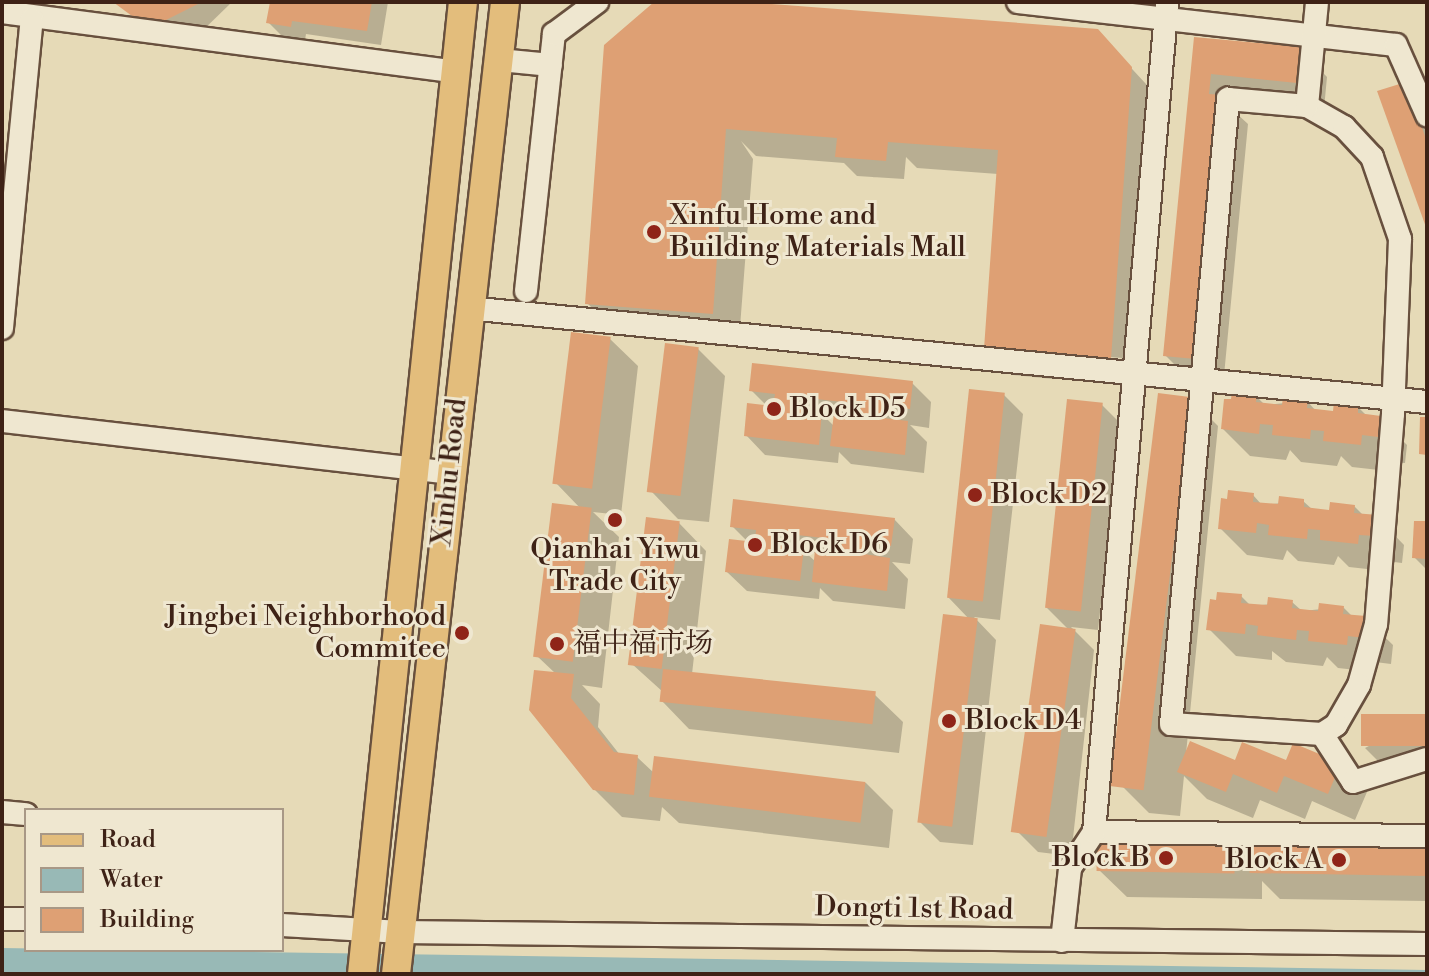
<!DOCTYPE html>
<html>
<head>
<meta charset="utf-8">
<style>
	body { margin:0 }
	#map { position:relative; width:1429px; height:976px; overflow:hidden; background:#e6dab7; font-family:"Libre Bodoni","Noto Serif SC",serif }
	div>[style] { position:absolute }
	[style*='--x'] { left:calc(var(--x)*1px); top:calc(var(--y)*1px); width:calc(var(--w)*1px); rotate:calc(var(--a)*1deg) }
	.water>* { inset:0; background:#98b9b6 }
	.shadow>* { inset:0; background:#0003 }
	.building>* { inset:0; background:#dea074; transform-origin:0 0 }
	.roads { filter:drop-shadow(2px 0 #68503e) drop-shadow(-2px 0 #68503e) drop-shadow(0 2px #68503e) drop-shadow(0 -2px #68503e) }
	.minor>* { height:22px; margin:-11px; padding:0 11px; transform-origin:11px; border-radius:11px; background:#efe7d0 }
	.major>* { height:28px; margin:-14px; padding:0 14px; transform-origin:14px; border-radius:14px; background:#e3bd7c }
	.dots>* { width:22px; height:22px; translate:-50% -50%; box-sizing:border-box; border:4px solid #efe7d0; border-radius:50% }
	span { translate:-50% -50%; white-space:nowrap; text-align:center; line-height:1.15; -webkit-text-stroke:6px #efe7d0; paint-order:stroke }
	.poi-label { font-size:28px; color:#3e2216 }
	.left { translate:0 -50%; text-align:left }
	.right { translate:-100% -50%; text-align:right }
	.street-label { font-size:28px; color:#3e2216 }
	.frame { position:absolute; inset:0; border:4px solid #3e2216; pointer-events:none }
	.legend { position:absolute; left:24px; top:808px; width:260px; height:144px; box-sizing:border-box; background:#efe7d0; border:2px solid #a89886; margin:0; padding:10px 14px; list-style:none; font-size:24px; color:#3e2216 }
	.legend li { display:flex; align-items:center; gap:16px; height:40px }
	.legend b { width:40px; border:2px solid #a89886 }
</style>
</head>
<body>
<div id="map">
	<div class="water">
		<i style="clip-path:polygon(2px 948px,1427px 970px,1427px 974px,2px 974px)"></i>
	</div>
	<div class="shadow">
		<i style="clip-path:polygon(121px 2px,232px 2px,196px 37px,153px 35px)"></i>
		<i style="clip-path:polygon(272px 2px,388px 2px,381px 45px,306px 34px,305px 40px,283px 37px,268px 22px)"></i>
		<i style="clip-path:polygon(evenodd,657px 2px,1097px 31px,1158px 97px,1138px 385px,1098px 382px,1090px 374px,1054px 371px,1053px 379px,1013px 375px,986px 348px,998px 174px,917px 168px,906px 157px,904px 179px,857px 176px,844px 163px,756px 156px,741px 141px,753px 159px,739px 340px,615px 330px,587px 303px,657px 2px,1097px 356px,1122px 358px,1121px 362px,1097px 360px,1097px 356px)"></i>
		<i style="clip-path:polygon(1196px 39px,1300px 49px,1327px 77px,1324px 109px,1238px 100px,1236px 113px,1248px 124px,1223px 386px,1192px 382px,1165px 355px)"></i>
		<i style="clip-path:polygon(1380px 92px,1427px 106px,1427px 226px)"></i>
		<i style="clip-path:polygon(1427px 315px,1427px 352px,1425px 350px)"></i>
		<i style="clip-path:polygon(610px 339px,638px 366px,621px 515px,593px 512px,619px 537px,602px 688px,582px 685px,600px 704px,598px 727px,620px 755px,637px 757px,654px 773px,866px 783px,893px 810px,889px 848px,679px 823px,662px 807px,660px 821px,622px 817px,594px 789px,556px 674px,537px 656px,581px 509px,556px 483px)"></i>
		<i style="clip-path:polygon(698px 349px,725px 376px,709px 522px,678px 519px,651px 491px)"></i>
		<i style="clip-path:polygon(evenodd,912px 383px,931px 402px,929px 428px,910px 425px,927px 442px,924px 473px,851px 464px,839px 452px,838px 463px,765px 455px,746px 435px,768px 407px,751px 390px,912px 383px,824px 416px,835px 417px,834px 426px,824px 416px)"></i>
		<i style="clip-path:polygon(1004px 395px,1023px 414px,1000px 620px,974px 617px,996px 640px,973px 845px,940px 842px,921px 823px,970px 620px,948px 597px)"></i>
		<i style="clip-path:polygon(1256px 396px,1265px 405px,1307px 401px,1316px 411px,1334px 413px,1358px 407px,1367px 416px,1380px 418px,1407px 445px,1405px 463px,1389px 462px,1388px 471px,1352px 467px,1341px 456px,1337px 466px,1301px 462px,1290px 450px,1286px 460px,1250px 456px,1223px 429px)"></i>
		<i style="clip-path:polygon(1191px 399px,1218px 426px,1186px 754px,1236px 763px,1340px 765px,1367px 792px,1355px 820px,1312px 801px,1305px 819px,1260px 800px,1253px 818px,1207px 799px,1184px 776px,1180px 816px,1149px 813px,1122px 786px)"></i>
		<i style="clip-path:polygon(1102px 405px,1121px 424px,1098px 630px,1071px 627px,1094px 650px,1071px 856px,1038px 852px,1019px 833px,1069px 630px,1046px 607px)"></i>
		<i style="clip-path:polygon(1253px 495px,1262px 505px,1303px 501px,1313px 510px,1331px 512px,1354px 506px,1364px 516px,1377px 517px,1404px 545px,1402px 563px,1386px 561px,1385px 571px,1349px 567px,1338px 556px,1334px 565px,1298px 561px,1287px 550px,1283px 560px,1247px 555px,1220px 528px)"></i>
		<i style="clip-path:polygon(evenodd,894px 519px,913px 539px,910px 564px,892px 562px,908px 579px,905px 609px,833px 601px,820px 588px,819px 599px,747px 591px,727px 572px,749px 543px,732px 526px,894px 519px,805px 552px,817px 553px,816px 562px,805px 552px)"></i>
		<i style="clip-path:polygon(679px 523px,706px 551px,692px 674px,875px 695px,903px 722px,899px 753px,689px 729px,662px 701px,663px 692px,632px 664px)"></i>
		<i style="clip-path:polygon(1427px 523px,1427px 570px,1414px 557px)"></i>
		<i style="clip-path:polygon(1241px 596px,1251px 606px,1292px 602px,1302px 611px,1343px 607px,1353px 617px,1365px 618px,1393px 645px,1391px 664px,1375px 662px,1374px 672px,1338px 668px,1327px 657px,1323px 666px,1286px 662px,1272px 651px,1272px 660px,1236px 656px,1209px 629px)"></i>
		<i style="clip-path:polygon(1427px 716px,1427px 774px,1392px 775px,1365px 748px)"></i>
		<i style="clip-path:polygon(1235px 848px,1252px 865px,1427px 850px,1427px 901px,1280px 899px,1262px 881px,1262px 899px,1127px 897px,1099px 870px)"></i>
	</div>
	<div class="building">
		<i style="clip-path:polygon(113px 2px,202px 2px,162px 22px,132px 16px)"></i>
		<i style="clip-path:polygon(270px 2px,372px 2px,367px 31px,292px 21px,291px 27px,266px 23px)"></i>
		<i style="clip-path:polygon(654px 2px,747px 2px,1098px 29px,1132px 67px,1111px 359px,984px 349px,998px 150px,888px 142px,886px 161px,835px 157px,837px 138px,726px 129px,713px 314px,585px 304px,604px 45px)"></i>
		<i style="clip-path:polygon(1194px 37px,1301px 47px,1297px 83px,1211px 74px,1209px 94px,1222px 95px,1196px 359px,1163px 356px)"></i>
		<i style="clip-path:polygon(1406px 82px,1427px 142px,1427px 230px,1377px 91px)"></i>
		<i style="left:571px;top:332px;width:40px;height:153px;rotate:7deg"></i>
		<i style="left:665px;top:343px;width:34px;height:150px;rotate:7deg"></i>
		<i style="clip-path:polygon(752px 363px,913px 381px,910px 409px,884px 406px,883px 418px,908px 421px,905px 455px,830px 446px,834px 413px,859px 416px,861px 404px,798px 397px,797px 408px,822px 411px,819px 445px,744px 436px,747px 403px,773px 406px,775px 394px,749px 391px)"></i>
		<i style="left:969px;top:389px;width:36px;height:210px;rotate:6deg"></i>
		<i style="clip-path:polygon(1232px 391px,1257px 394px,1256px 402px,1282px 405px,1283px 397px,1308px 399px,1307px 408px,1333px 411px,1334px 402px,1358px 405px,1358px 413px,1381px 416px,1378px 437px,1362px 435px,1361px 445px,1323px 441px,1324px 431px,1311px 430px,1310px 439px,1272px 435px,1273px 425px,1260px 424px,1259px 434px,1221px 429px,1224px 399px,1231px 399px)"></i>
		<i style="left:1158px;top:393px;width:34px;height:396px;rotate:7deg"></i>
		<i style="left:1067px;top:399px;width:36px;height:210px;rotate:6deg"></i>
		<i style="clip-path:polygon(1420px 417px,1427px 417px,1427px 455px,1419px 454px)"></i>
		<i style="clip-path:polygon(1228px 490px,1254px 493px,1253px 502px,1278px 504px,1279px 496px,1304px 499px,1304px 507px,1329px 510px,1330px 502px,1355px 505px,1354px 513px,1378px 515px,1375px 536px,1359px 535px,1358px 544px,1320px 540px,1320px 530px,1308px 529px,1307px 539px,1268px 535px,1269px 525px,1257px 523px,1256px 533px,1218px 529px,1221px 498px,1227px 499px)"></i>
		<i style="clip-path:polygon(733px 499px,895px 518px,891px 546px,866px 543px,864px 554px,890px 558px,887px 591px,812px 582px,815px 549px,841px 552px,842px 540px,779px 533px,778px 545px,804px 548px,800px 581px,725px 572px,729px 539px,755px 542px,756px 530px,730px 527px)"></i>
		<i style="left:552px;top:503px;width:40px;height:155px;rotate:7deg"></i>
		<i style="left:646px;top:517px;width:34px;height:149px;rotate:7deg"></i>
		<i style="clip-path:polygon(1414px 521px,1427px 521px,1427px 559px,1412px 558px)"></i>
		<i style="clip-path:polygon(1217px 592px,1242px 594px,1241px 603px,1267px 605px,1268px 597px,1293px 600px,1292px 608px,1318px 611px,1319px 603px,1344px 606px,1343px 614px,1366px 616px,1364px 638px,1348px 636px,1347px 645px,1308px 641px,1309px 631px,1297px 630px,1296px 640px,1257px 635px,1258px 626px,1246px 624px,1245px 634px,1206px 630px,1210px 599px,1216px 600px)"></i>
		<i style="left:943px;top:614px;width:35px;height:210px;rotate:7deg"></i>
		<i style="left:1040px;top:624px;width:36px;height:210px;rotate:8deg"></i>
		<i style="left:663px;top:669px;width:214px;height:33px;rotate:6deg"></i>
		<i style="clip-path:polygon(534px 670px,574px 674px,571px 698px,614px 752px,638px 755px,634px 795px,593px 790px,529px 710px)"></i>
		<i style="left:1427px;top:714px;width:32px;height:66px;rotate:90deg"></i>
		<i style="clip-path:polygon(1190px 741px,1235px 760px,1242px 742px,1286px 760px,1293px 743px,1341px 763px,1328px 794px,1284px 776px,1277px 793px,1233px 774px,1226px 792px,1177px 772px)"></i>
		<i style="left:654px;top:756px;width:213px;height:41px;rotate:7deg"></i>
		<i style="left:1097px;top:844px;width:138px;height:27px;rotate:1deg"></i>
		<i style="left:1250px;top:846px;width:177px;height:27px;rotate:1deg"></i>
	</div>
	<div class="roads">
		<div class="minor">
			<i style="--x:1018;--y:2;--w:380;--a:6.5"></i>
			<i style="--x:1396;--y:45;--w:77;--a:66.1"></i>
			<i style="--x:2;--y:12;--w:459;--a:7.5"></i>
			<i style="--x:499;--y:60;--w:52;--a:5.5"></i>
			<i style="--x:1228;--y:99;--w:79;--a:5.1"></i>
			<i style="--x:1307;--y:106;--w:43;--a:29.6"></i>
			<i style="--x:1344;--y:127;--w:41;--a:47"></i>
			<i style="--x:1372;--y:157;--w:87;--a:71.1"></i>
			<i style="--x:1400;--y:239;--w:175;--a:92.3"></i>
			<i style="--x:1393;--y:414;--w:211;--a:94.6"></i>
			<i style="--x:1376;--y:624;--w:63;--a:105.6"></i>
			<i style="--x:1359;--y:685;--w:46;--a:119.9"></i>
			<i style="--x:1336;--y:725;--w:17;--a:147"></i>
			<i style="--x:1322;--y:734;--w:151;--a:-176.2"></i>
			<i style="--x:1171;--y:724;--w:628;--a:-84.79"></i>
			<i style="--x:1307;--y:106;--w:104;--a:-84.5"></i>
			<i style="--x:526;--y:291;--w:259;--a:-83.8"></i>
			<i style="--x:554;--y:34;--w:54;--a:-36.7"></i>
			<i style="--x:468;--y:308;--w:964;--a:5.6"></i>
			<i style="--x:2;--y:328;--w:310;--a:-84.5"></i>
			<i style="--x:2;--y:421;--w:450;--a:6.6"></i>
			<i style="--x:1322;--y:734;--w:57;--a:57.1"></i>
			<i style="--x:1353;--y:782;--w:77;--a:-17.3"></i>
			<i style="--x:2;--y:812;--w:24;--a:5"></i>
			<i style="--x:1094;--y:832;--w:333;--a:0.7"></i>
			<i style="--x:2;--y:919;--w:24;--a:0"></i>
			<i style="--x:282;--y:925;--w:119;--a:3.4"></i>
			<i style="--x:401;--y:932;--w:1026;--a:0.67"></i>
			<i style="--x:1062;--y:941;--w:73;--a:-83.7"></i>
			<i style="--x:1070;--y:868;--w:43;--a:-56.3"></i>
			<i style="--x:1094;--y:832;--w:833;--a:-84.97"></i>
		</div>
		<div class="major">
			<i style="--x:362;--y:974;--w:977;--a:-84.07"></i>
			<i style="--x:396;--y:974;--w:978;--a:-83.6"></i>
		</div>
	</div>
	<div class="dots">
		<i style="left:654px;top:232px;background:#8f2418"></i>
		<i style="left:774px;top:409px;background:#8f2418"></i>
		<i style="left:975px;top:495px;background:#8f2418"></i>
		<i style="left:615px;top:520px;background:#8f2418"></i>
		<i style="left:755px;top:545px;background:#8f2418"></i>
		<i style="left:462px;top:633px;background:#8f2418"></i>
		<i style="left:557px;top:644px;background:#8f2418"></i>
		<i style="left:949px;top:721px;background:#8f2418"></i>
		<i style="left:1166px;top:858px;background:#8f2418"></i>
		<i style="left:1339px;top:860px;background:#8f2418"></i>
	</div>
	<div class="poi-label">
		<span class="left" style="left:670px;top:232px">Xinfu Home and<br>Building Materials Mall</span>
		<span class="left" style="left:790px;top:409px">Block D5</span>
		<span class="left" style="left:991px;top:495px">Block D2</span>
		<span class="left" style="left:771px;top:545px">Block D6</span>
		<span style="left:615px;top:566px">Qianhai Yiwu<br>Trade City</span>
		<span class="right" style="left:446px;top:633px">Jingbei Neighborhood<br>Commitee</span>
		<span class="left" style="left:573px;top:644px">福中福市场</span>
		<span class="left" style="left:965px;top:721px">Block D4</span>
		<span class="right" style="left:1150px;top:858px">Block B</span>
		<span class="right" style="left:1323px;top:860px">Block A</span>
	</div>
	<div class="street-label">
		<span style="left:450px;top:472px;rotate:-84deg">Xinhu Road</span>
		<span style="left:914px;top:909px;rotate:1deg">Dongti 1st Road</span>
	</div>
	<div class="frame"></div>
	<ul class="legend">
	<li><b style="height:10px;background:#e3bd7c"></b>Road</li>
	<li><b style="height:22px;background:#98b9b6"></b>Water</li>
	<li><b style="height:22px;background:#dea074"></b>Building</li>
	</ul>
</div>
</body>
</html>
